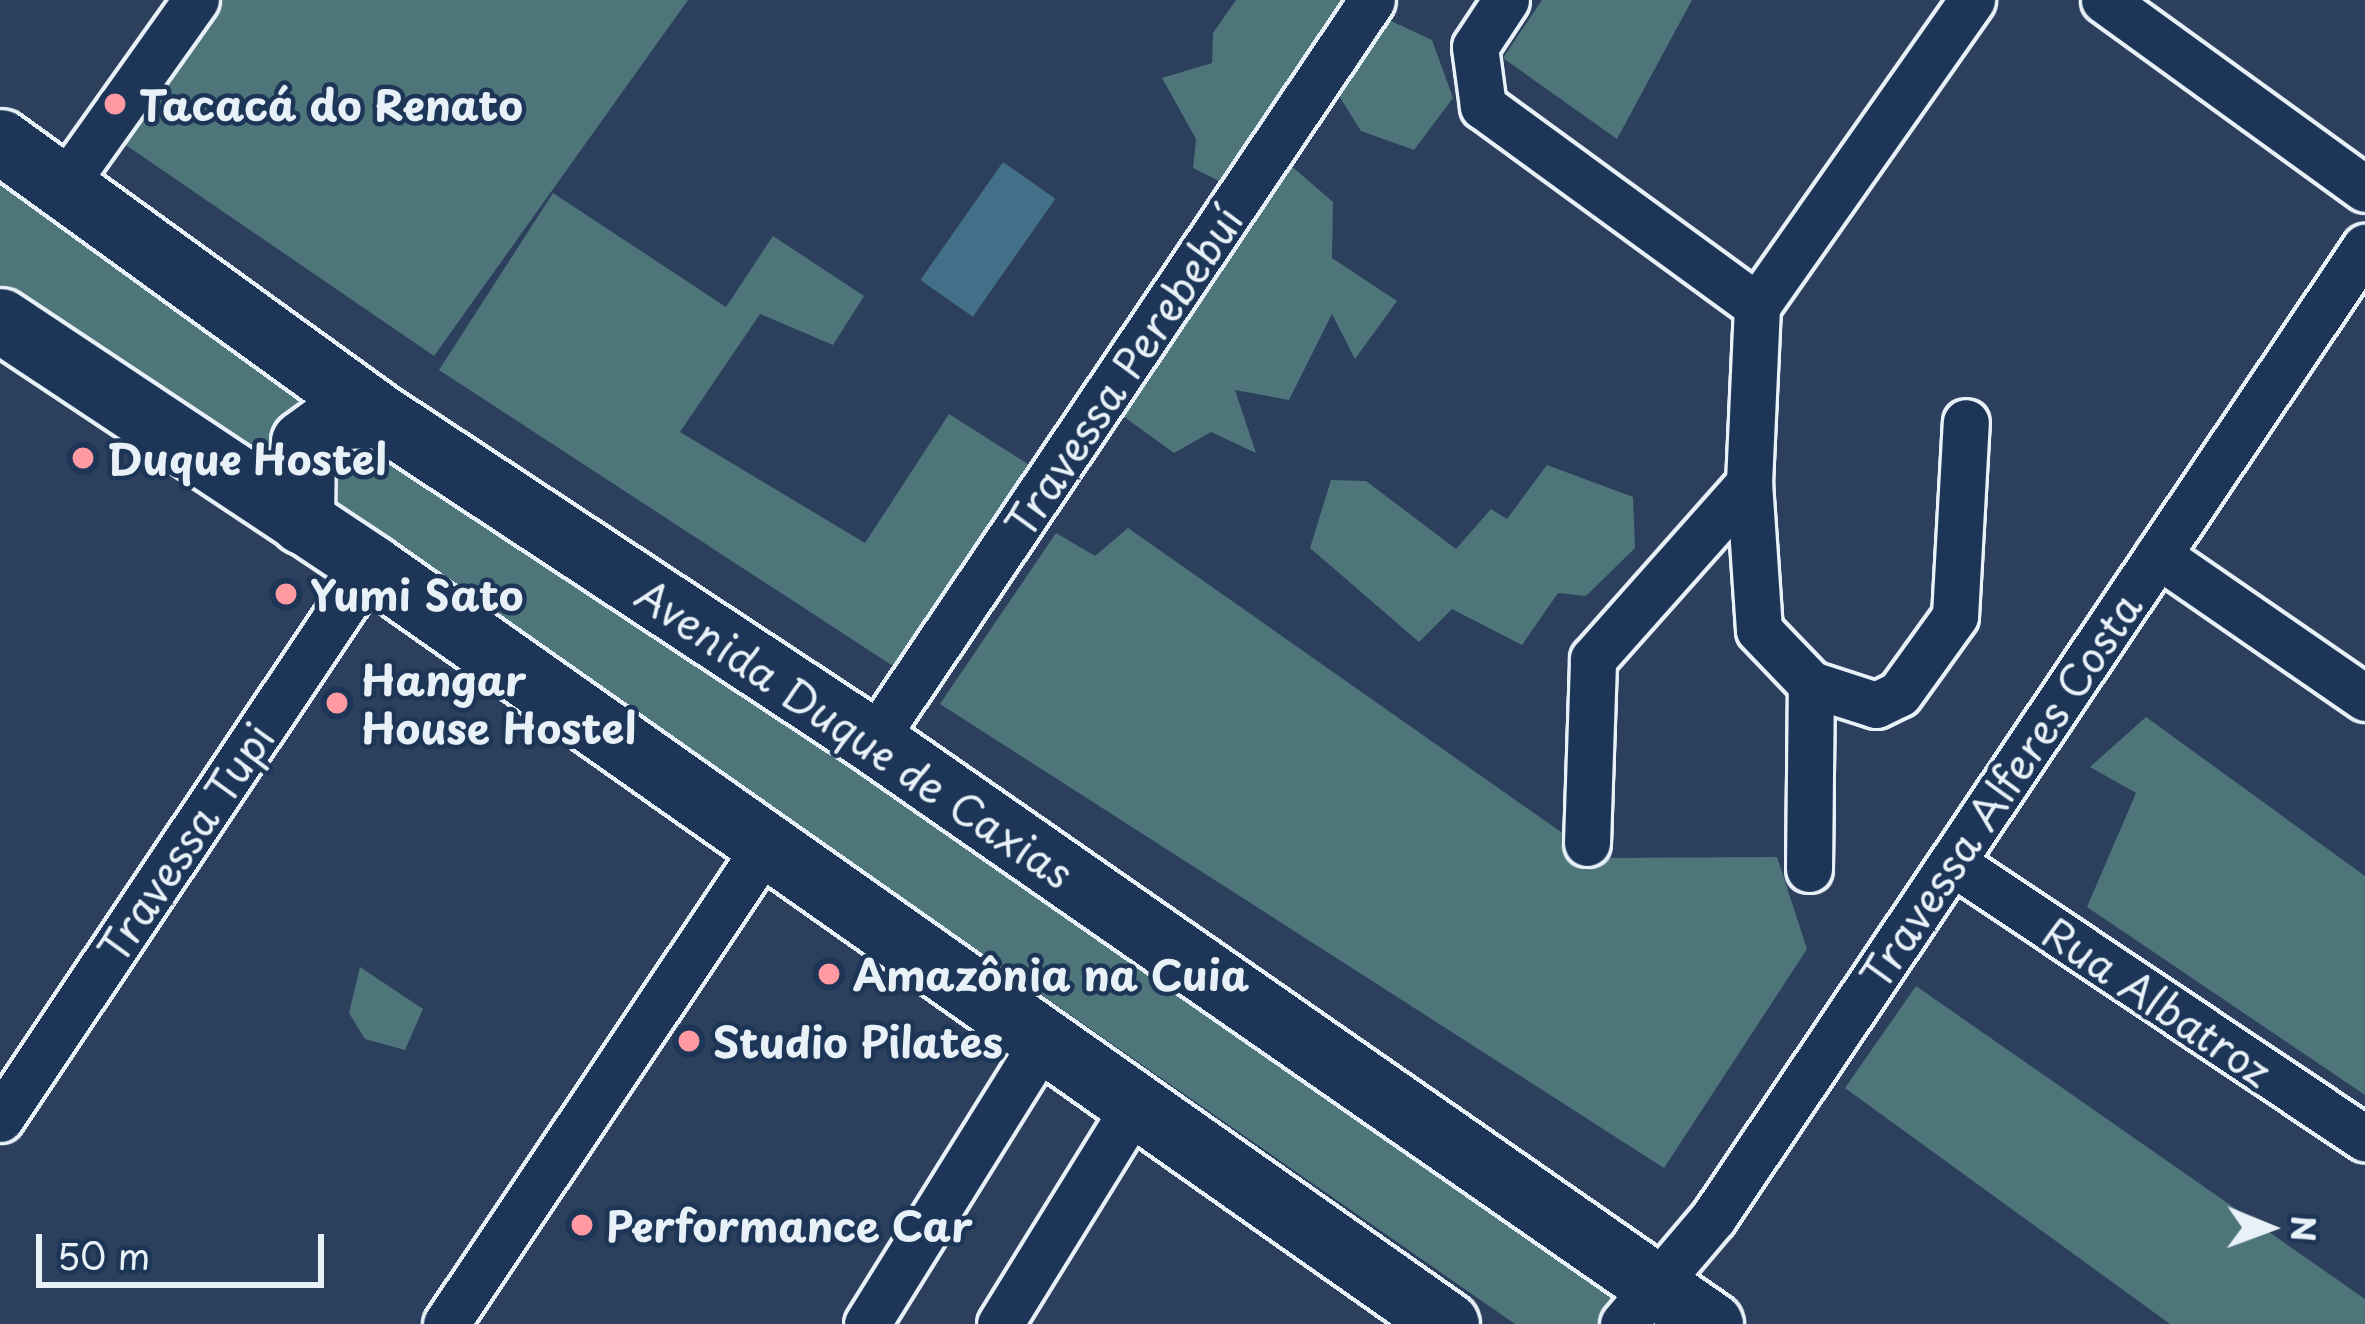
<!DOCTYPE html>
<html>
<head>
<meta charset="utf-8">
<style>
	body { margin:0 }
	#map { position:relative; width:2365px; height:1324px; overflow:hidden; background:#2c3f5c; font-family:"Playpen Sans",sans-serif }
	div>[style] { position:absolute }
	[style*='--x'] { left:calc(var(--x)*1px); top:calc(var(--y)*1px); width:calc(var(--w)*1px); rotate:calc(var(--a)*1deg) }
	.green>* { inset:0; background:#4e767a }
	.water>* { inset:0; background:#436f88; transform-origin:0 0 }
	.roads { filter:drop-shadow(3px 0 #e8f1f8) drop-shadow(-3px 0 #e8f1f8) drop-shadow(0 3px #e8f1f8) drop-shadow(0 -3px #e8f1f8) }
	.minor>* { height:45px; margin:-22.5px; padding:0 22.5px; transform-origin:22.5px; border-radius:22.5px; background:#1d3557 }
	.secondary>* { height:63px; margin:-31.5px; padding:0 31.5px; transform-origin:31.5px; border-radius:31.5px; background:#1d3557 }
	.dots>* { width:33px; height:33px; translate:-50% -50%; box-sizing:border-box; border:6px solid #1d3557; border-radius:50% }
	span { translate:-50% -50%; white-space:nowrap; text-align:center; line-height:1.15; -webkit-text-stroke:9px #1d3557; paint-order:stroke }
	.poi-label { font-size:42px; color:#e8f1f8; font-weight:700 }
	.left { translate:0 -50%; text-align:left }
	.street-label { font-size:42px; color:#e8f1f8 }
	.north { position:absolute; left:2209px; top:1168px; width:120px; height:120px; -webkit-text-stroke:9px #1d3557; paint-order:stroke; rotate:91deg; font-size:33px; font-weight:700; line-height:48px; text-align:center; color:#e8f1f8 }
	.north::after { content:''; display:block; margin:auto; width:42px; height:54px; background:#e8f1f8; clip-path:polygon(50% 0,100% 100%,50% 72%,0 100%) }
	.scale { position:absolute; left:36px; top:1234px; width:288px; height:54px; box-sizing:border-box; border:6px solid #e8f1f8; border-top:0; padding-left:15px; font-size:36px; line-height:42px; white-space:nowrap; color:#e8f1f8; -webkit-text-stroke:9px #1d3557; paint-order:stroke }
</style>
</head>
<body>
<div id="map">
	<div class="green">
		<i style="clip-path:polygon(214px 0,688px 0,434px 356px,117px 139px)"></i>
		<i style="clip-path:polygon(1236px 0,1350px 0,1221px 182px,1193px 168px,1196px 139px,1162px 78px,1212px 63px,1213px 33px)"></i>
		<i style="clip-path:polygon(1542px 0,1692px 0,1617px 139px,1503px 58px)"></i>
		<i style="clip-path:polygon(1376px 14px,1432px 40px,1453px 98px,1414px 150px,1361px 131px,1331px 83px)"></i>
		<i style="clip-path:polygon(1282px 158px,1333px 202px,1332px 258px,1397px 301px,1355px 359px,1332px 314px,1289px 400px,1235px 390px,1256px 453px,1211px 432px,1174px 453px,1112px 408px)"></i>
		<i style="clip-path:polygon(0 172px,334px 405px,280px 490px,0 292px)"></i>
		<i style="clip-path:polygon(553px 193px,726px 307px,773px 236px,864px 296px,833px 345px,760px 314px,680px 432px,865px 543px,949px 414px,1028px 464px,896px 668px,439px 370px)"></i>
		<i style="clip-path:polygon(373px 437px,1676px 1324px,1515px 1324px,314px 489px,336px 439px)"></i>
		<i style="clip-path:polygon(1547px 465px,1633px 497px,1635px 548px,1586px 596px,1558px 593px,1522px 645px,1452px 609px,1419px 642px,1310px 548px,1331px 480px,1366px 481px,1456px 549px,1491px 509px,1507px 519px)"></i>
		<i style="clip-path:polygon(1128px 528px,1598px 858px,1777px 857px,1807px 949px,1664px 1168px,940px 704px,1056px 533px,1095px 556px)"></i>
		<i style="clip-path:polygon(2146px 717px,2365px 876px,2365px 1095px,2087px 907px,2136px 793px,2090px 767px)"></i>
		<i style="clip-path:polygon(360px 967px,423px 1009px,405px 1050px,365px 1039px,349px 1013px)"></i>
		<i style="clip-path:polygon(1916px 986px,2365px 1299px,2365px 1324px,2170px 1324px,1845px 1088px)"></i>
	</div>
	<div class="water">
		<i style="left:1003px;top:162px;width:64px;height:144px;rotate:35deg"></i>
	</div>
	<div class="roads">
		<div class="minor">
			<i style="--x:1506;--y:0;--w:56;--a:123.4"></i>
			<i style="--x:1475;--y:47;--w:60;--a:82.3"></i>
			<i style="--x:1483;--y:106;--w:339;--a:36.1"></i>
			<i style="--x:1757;--y:306;--w:374;--a:-54.9"></i>
			<i style="--x:2104;--y:0;--w:322;--a:35.9"></i>
			<i style="--x:65;--y:184;--w:226;--a:-54.6"></i>
			<i style="--x:1749;--y:483;--w:147;--a:86.1"></i>
			<i style="--x:1759;--y:630;--w:75;--a:46.1"></i>
			<i style="--x:1811;--y:684;--w:68;--a:17.9"></i>
			<i style="--x:1876;--y:705;--w:25;--a:-26"></i>
			<i style="--x:1899;--y:694;--w:96;--a:-54.3"></i>
			<i style="--x:1955;--y:616;--w:194;--a:-86.8"></i>
			<i style="--x:2158;--y:555;--w:252;--a:34.6"></i>
			<i style="--x:873;--y:741;--w:893;--a:-56.04"></i>
			<i style="--x:1587;--y:843;--w:184;--a:-88.1"></i>
			<i style="--x:1593;--y:659;--w:235;--a:-48.4"></i>
			<i style="--x:1749;--y:483;--w:177;--a:-87.4"></i>
			<i style="--x:1952;--y:862;--w:497;--a:33.8"></i>
			<i style="--x:1809;--y:869;--w:185;--a:-89.4"></i>
			<i style="--x:0;--y:1119;--w:665;--a:-56.21"></i>
			<i style="--x:446;--y:1324;--w:574;--a:-56.23"></i>
			<i style="--x:867;--y:1324;--w:337;--a:-58.1"></i>
			<i style="--x:1000;--y:1324;--w:259;--a:-58.3"></i>
			<i style="--x:1623;--y:1324;--w:139;--a:-49.7"></i>
			<i style="--x:1713;--y:1218;--w:1170;--a:-56.12"></i>
		</div>
		<div class="secondary">
			<i style="--x:0;--y:141;--w:469;--a:35.9"></i>
			<i style="--x:380;--y:416;--w:590;--a:33.39"></i>
			<i style="--x:873;--y:741;--w:1021;--a:34.83"></i>
			<i style="--x:0;--y:320;--w:444;--a:33.6"></i>
			<i style="--x:370;--y:566;--w:1317;--a:35.14"></i>
			<i style="--x:302;--y:522;--w:80;--a:-89.3"></i>
			<i style="--x:303;--y:442;--w:42;--a:-36.3"></i>
			<i style="--x:337;--y:417;--w:43;--a:-1.3"></i>
		</div>
	</div>
	<div class="dots">
		<i style="left:115px;top:104px;background:#ff9aa2"></i>
		<i style="left:83px;top:458px;background:#ff9aa2"></i>
		<i style="left:286px;top:594px;background:#ff9aa2"></i>
		<i style="left:337px;top:703px;background:#ff9aa2"></i>
		<i style="left:829px;top:974px;background:#ff9aa2"></i>
		<i style="left:689px;top:1041px;background:#ff9aa2"></i>
		<i style="left:582px;top:1225px;background:#ff9aa2"></i>
	</div>
	<div class="poi-label">
		<span class="left" style="left:139px;top:104px">Tacacá do Renato</span>
		<span class="left" style="left:107px;top:458px">Duque Hostel</span>
		<span class="left" style="left:310px;top:594px">Yumi Sato</span>
		<span class="left" style="left:361px;top:703px">Hangar<br>House Hostel</span>
		<span class="left" style="left:853px;top:974px">Amazônia na Cuia</span>
		<span class="left" style="left:713px;top:1041px">Studio Pilates</span>
		<span class="left" style="left:606px;top:1225px">Performance Car</span>
	</div>
	<div class="street-label">
		<span style="left:1123px;top:371px;rotate:-56deg">Travessa Perebebuí</span>
		<span style="left:855px;top:733px;rotate:34deg">Avenida Duque de Caxias</span>
		<span style="left:2000px;top:790px;rotate:-56deg">Travessa Alferes Costa</span>
		<span style="left:185px;top:842px;rotate:-56deg">Travessa Tupi</span>
		<span style="left:2158px;top:1001px;rotate:34deg">Rua Albatroz</span>
	</div>
	<div class="north">N</div>
	<div class="scale">50 m</div>
</div>
</body>
</html>
